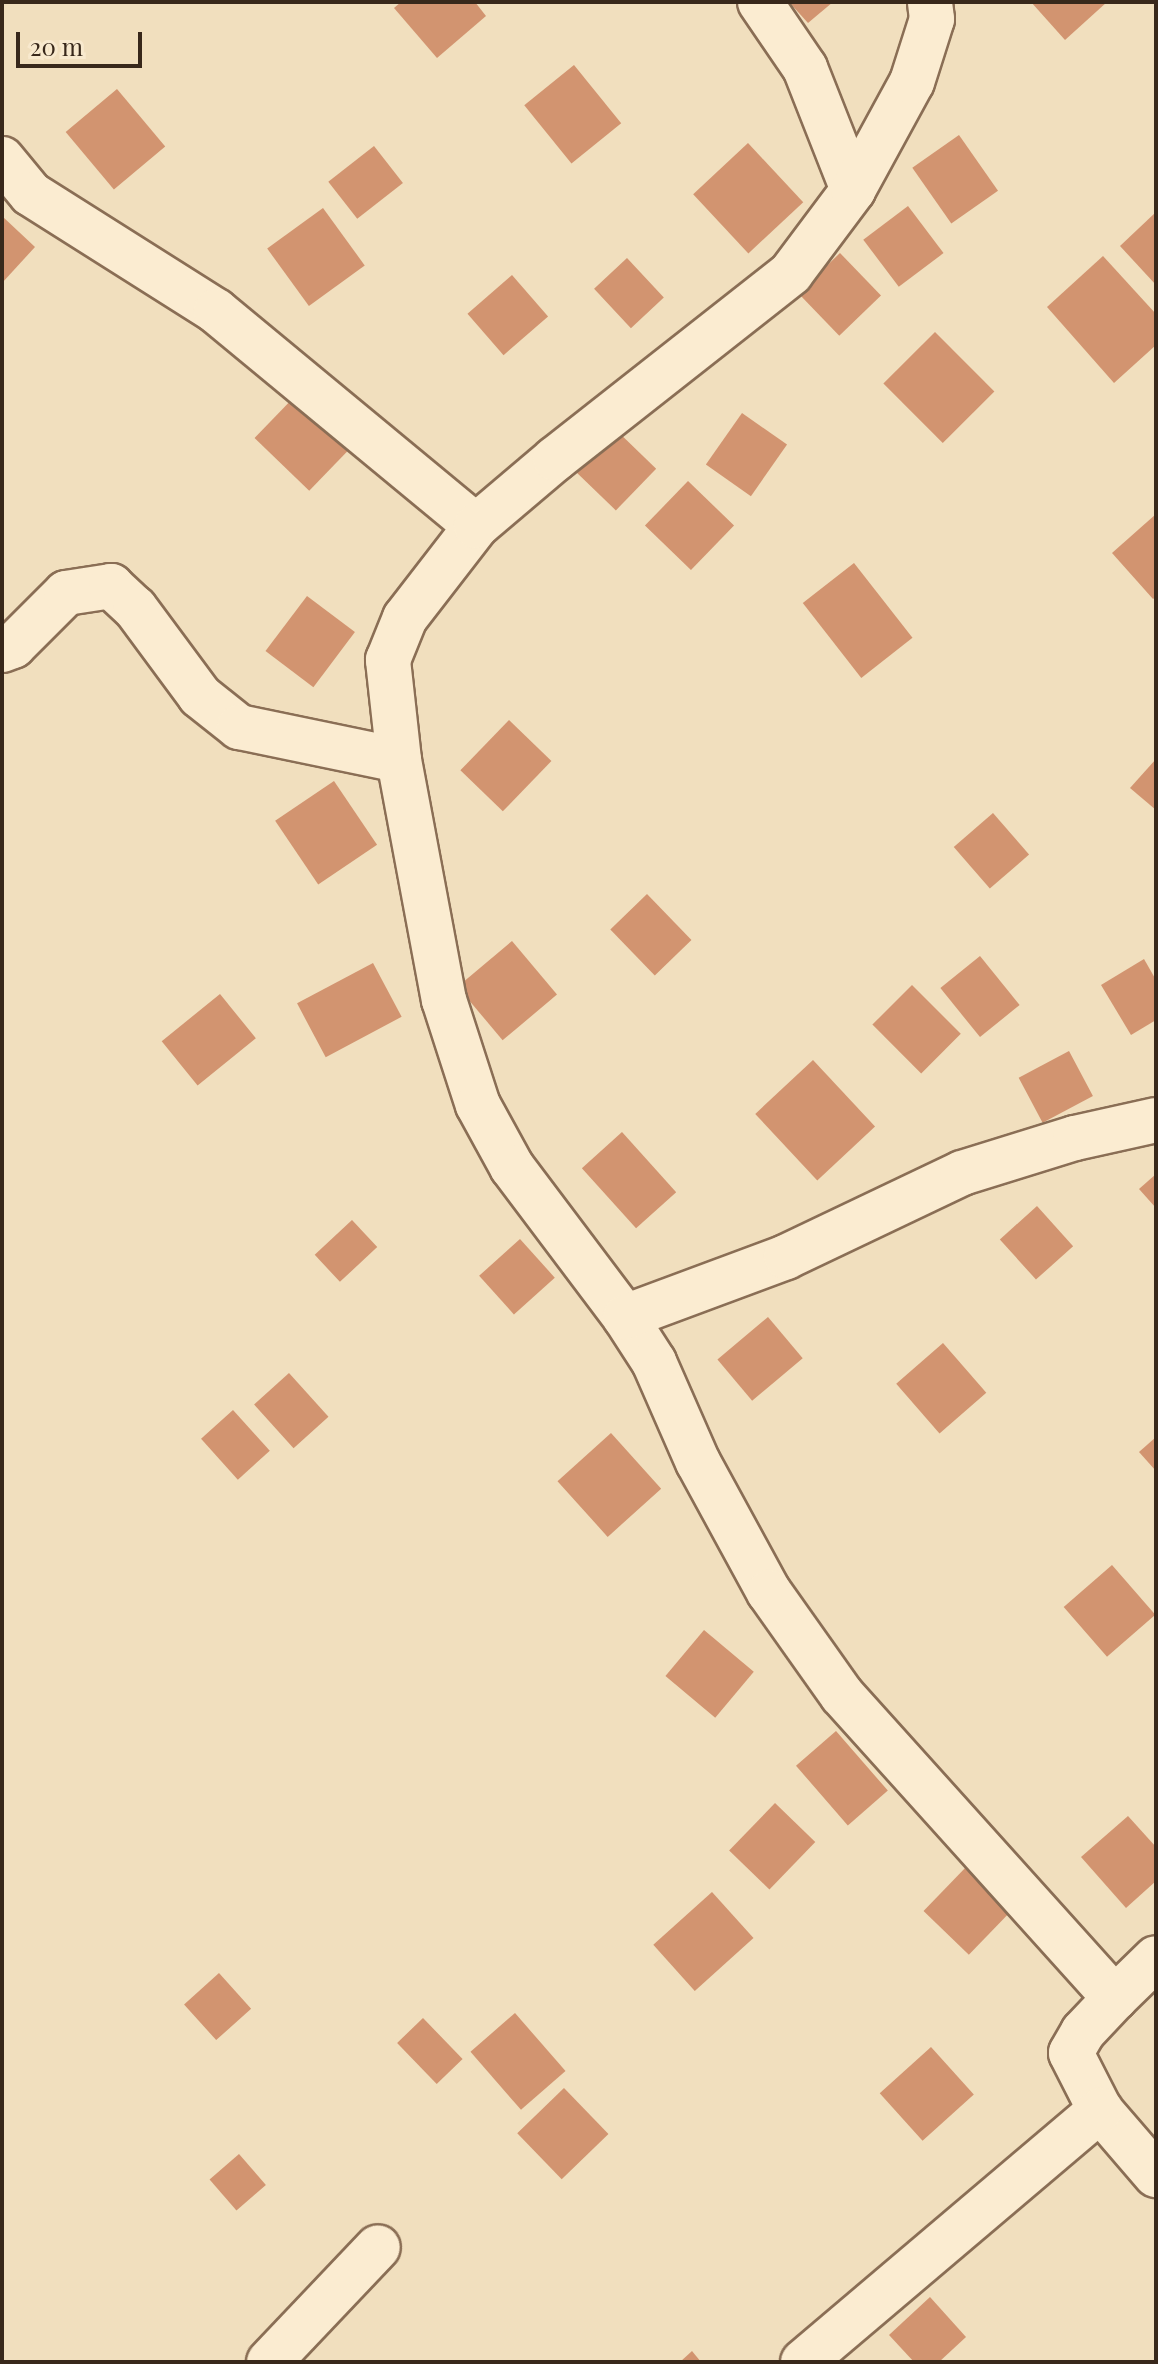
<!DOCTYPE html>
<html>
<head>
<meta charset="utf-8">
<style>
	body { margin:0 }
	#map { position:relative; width:1158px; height:2364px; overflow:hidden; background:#f1dfbe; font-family:"Playfair Display",serif }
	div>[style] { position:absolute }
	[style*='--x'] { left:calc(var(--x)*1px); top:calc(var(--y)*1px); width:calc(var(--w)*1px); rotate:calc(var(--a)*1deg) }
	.building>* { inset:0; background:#d29470; transform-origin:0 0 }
	.roads { filter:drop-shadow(2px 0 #8a6e55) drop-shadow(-2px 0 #8a6e55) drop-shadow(0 2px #8a6e55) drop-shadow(0 -2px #8a6e55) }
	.minor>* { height:44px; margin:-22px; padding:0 22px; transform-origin:22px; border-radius:22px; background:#fbecd1 }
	span { translate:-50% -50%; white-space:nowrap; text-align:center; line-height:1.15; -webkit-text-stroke:6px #f8e9ce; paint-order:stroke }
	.frame { position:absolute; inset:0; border:4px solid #38281b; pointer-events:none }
	.scale { position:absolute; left:16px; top:32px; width:126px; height:36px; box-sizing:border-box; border:4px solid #38281b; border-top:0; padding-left:10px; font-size:24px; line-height:28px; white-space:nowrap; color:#38281b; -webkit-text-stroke:6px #f8e9ce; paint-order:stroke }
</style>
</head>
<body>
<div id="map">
	<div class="building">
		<i style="clip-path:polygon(401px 2px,475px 2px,486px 16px,437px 58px,394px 8px)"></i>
		<i style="clip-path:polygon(789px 2px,833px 2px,808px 23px)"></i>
		<i style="clip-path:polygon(1031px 2px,1107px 2px,1065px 40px)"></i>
		<i style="left:574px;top:65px;width:75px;height:64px;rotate:51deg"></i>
		<i style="left:117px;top:89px;width:75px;height:67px;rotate:50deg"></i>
		<i style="left:959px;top:135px;width:68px;height:57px;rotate:55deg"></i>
		<i style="left:748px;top:143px;width:81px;height:75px;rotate:47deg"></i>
		<i style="left:374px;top:146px;width:47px;height:58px;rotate:52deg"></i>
		<i style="left:908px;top:206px;width:59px;height:56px;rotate:53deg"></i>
		<i style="left:323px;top:208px;width:71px;height:69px;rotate:54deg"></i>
		<i style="clip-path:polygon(1156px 212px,1156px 285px,1120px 246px)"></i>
		<i style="clip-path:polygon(2px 216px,35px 247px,2px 283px)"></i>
		<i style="left:840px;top:253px;width:59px;height:58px;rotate:46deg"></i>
		<i style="clip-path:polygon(1103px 256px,1156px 314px,1156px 345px,1114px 383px,1047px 307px)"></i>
		<i style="left:627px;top:258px;width:54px;height:45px;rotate:47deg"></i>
		<i style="left:512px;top:275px;width:55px;height:59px;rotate:49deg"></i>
		<i style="left:935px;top:332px;width:84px;height:73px;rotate:45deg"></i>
		<i style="left:299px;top:392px;width:76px;height:64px;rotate:44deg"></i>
		<i style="left:742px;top:413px;width:55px;height:63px;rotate:35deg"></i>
		<i style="left:613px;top:427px;width:60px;height:58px;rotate:44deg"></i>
		<i style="left:688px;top:481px;width:64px;height:62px;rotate:44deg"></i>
		<i style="clip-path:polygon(1156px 514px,1156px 597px,1153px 599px,1112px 553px)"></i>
		<i style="left:854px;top:563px;width:95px;height:65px;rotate:52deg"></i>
		<i style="left:307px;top:596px;width:60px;height:69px;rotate:37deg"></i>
		<i style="left:509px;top:720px;width:59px;height:70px;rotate:44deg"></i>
		<i style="clip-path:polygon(1156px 759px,1156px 810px,1130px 788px)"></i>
		<i style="left:334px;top:781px;width:77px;height:71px;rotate:56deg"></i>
		<i style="left:993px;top:813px;width:55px;height:52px;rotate:49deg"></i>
		<i style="left:647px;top:894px;width:64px;height:51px;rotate:46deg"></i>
		<i style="left:512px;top:941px;width:70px;height:71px;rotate:50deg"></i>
		<i style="left:980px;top:956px;width:63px;height:51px;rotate:51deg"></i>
		<i style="clip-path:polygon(1144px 959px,1156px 980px,1156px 1020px,1131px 1035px,1101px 985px)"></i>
		<i style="left:373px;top:963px;width:61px;height:86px;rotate:62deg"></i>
		<i style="left:912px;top:985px;width:69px;height:56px;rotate:45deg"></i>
		<i style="left:220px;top:994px;width:57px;height:75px;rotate:51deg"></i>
		<i style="left:1069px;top:1051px;width:51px;height:57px;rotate:62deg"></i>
		<i style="left:813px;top:1060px;width:91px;height:79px;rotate:47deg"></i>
		<i style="left:622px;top:1132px;width:81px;height:54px;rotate:48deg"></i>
		<i style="clip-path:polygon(1156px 1174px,1156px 1208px,1139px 1189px)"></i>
		<i style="left:1037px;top:1206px;width:54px;height:50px;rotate:48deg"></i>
		<i style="left:352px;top:1220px;width:37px;height:51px;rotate:47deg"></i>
		<i style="left:520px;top:1239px;width:52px;height:55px;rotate:48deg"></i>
		<i style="left:768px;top:1317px;width:54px;height:66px;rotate:50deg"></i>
		<i style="left:943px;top:1343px;width:66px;height:62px;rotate:49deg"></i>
		<i style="left:289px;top:1373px;width:59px;height:47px;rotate:48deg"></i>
		<i style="left:233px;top:1410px;width:55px;height:43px;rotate:48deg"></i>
		<i style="left:611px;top:1433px;width:75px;height:72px;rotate:48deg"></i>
		<i style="clip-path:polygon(1156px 1437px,1156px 1471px,1139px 1452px)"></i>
		<i style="left:1112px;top:1565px;width:66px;height:64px;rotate:49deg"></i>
		<i style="left:704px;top:1630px;width:65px;height:60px;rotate:40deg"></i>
		<i style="left:836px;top:1731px;width:79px;height:53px;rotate:49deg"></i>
		<i style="left:775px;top:1803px;width:56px;height:66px;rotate:44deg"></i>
		<i style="clip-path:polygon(1128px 1816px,1156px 1847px,1156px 1881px,1126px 1908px,1081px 1857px)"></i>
		<i style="left:968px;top:1865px;width:63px;height:64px;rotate:44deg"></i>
		<i style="left:712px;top:1892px;width:62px;height:79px;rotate:48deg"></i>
		<i style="left:219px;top:1973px;width:48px;height:47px;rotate:48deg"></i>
		<i style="left:515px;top:2013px;width:77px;height:59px;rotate:49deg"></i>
		<i style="left:423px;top:2018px;width:57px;height:36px;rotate:46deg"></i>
		<i style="left:931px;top:2047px;width:64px;height:69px;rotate:48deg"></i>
		<i style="left:564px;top:2088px;width:64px;height:65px;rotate:46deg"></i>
		<i style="left:239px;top:2154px;width:41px;height:39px;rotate:49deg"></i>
		<i style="clip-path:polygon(930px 2297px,966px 2337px,939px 2362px,914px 2362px,889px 2335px)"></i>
		<i style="clip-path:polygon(692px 2351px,701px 2362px,680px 2362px)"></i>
	</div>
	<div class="roads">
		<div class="minor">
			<i style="--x:760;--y:2;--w:80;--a:55.7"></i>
			<i style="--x:805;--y:68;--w:131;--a:68.5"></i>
			<i style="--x:2;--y:159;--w:45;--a:50.4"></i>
			<i style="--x:31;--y:194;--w:219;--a:32.3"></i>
			<i style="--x:216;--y:311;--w:337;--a:39.6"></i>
			<i style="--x:2;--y:650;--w:12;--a:-20"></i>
			<i style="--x:13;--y:646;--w:75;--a:-45"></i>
			<i style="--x:66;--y:593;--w:46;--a:-8.8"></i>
			<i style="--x:111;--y:586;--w:33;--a:43"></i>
			<i style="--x:135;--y:608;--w:109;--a:53.5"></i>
			<i style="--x:200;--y:696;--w:50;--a:38.5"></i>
			<i style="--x:239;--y:727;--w:163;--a:11.7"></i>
			<i style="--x:399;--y:760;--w:244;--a:79.4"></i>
			<i style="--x:444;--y:1000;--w:110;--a:72.1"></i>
			<i style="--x:478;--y:1105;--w:71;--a:61.3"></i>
			<i style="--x:512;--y:1167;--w:188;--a:53"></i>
			<i style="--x:625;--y:1317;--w:54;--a:57.2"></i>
			<i style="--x:654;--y:1362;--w:109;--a:66.3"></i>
			<i style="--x:698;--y:1462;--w:148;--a:61.4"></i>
			<i style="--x:769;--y:1592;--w:126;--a:54.7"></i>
			<i style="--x:842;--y:1695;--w:408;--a:48"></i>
			<i style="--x:1115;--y:1998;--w:57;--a:-44.3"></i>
			<i style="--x:399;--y:760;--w:101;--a:-96.3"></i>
			<i style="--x:388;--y:660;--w:45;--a:-68"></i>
			<i style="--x:405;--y:618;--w:116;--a:-52.3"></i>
			<i style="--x:476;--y:526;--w:104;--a:-40.3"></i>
			<i style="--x:555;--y:459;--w:300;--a:-38.2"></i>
			<i style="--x:791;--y:273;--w:104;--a:-53.2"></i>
			<i style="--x:853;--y:190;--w:123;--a:-61.4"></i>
			<i style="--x:912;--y:82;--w:66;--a:-72.4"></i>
			<i style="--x:932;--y:19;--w:17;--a:-97"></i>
			<i style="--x:625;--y:1317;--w:172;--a:-20.4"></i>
			<i style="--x:786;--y:1257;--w:195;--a:-25.5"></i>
			<i style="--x:962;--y:1173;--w:118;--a:-17.2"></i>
			<i style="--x:1075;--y:1138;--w:83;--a:-12.5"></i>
			<i style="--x:1115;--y:1998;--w:47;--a:133.3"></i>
			<i style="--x:1083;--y:2032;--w:24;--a:120"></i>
			<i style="--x:1071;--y:2053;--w:64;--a:63"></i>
			<i style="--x:1100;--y:2110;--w:86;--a:49.3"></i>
			<i style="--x:269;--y:2362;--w:158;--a:-46.5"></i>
			<i style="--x:803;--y:2362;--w:390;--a:-40.3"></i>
		</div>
	</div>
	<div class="frame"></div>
	<div class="scale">20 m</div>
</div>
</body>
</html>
